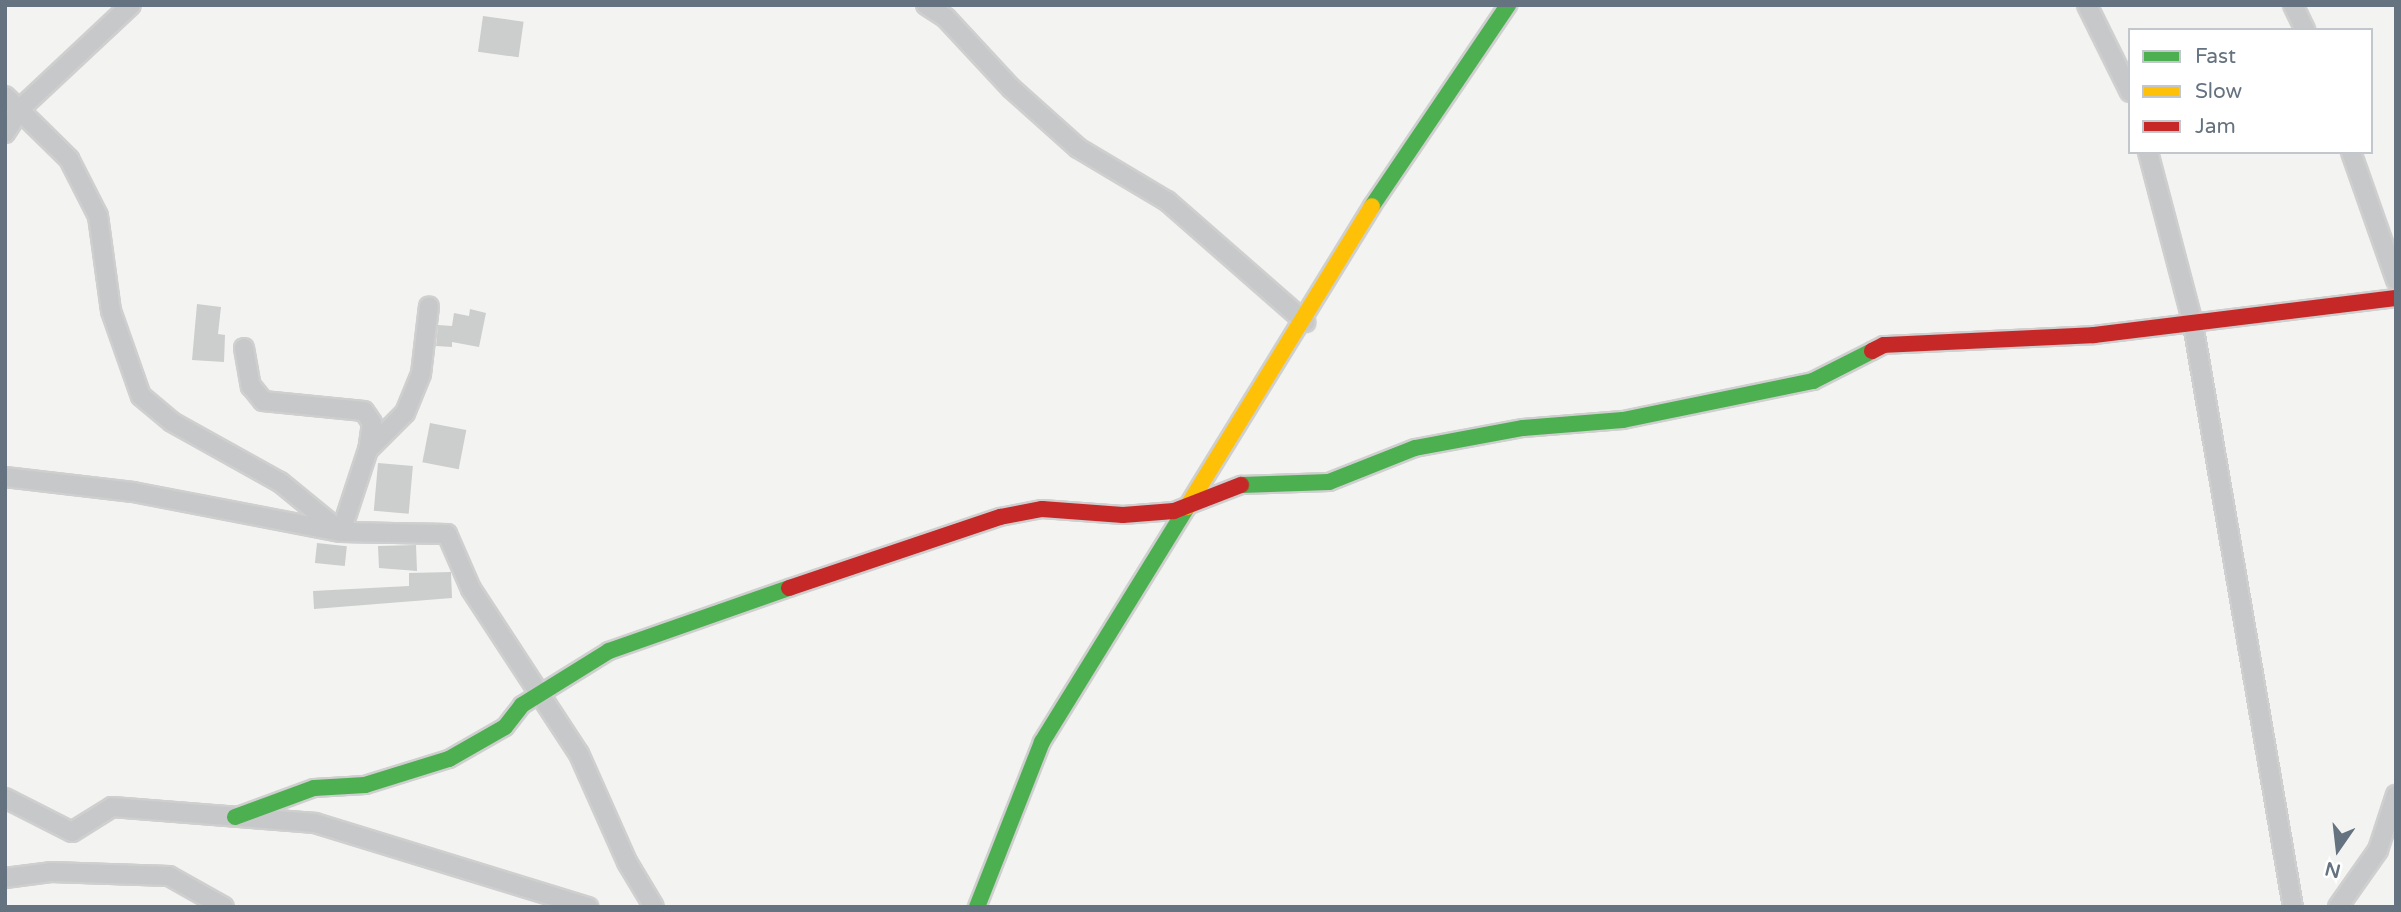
<!DOCTYPE html>
<html>
<head>
<meta charset="utf-8">
<style>
	body { margin:0 }
	#map { position:relative; width:2401px; height:912px; overflow:hidden; background:#f3f3f1; font-family:"Varela Round",sans-serif }
	div>[style] { position:absolute }
	[style*='--x'] { left:calc(var(--x)*1px); top:calc(var(--y)*1px); width:calc(var(--w)*1px); rotate:calc(var(--a)*1deg) }
	.building>* { inset:0; background:#cccdcd; transform-origin:0 0 }
	.roads { filter:drop-shadow(2px 0 #cfcfcf) drop-shadow(-2px 0 #cfcfcf) drop-shadow(0 2px #cfcfcf) drop-shadow(0 -2px #cfcfcf) }
	.street>* { height:18px; margin:-9px; padding:0 9px; transform-origin:9px; border-radius:9px; background:#c7c8c9 }
	.fast>* { height:16px; margin:-8px; padding:0 8px; transform-origin:8px; border-radius:8px; background:#4caf50 }
	.slow>* { height:16px; margin:-8px; padding:0 8px; transform-origin:8px; border-radius:8px; background:#ffc107 }
	.jam>* { height:16px; margin:-8px; padding:0 8px; transform-origin:8px; border-radius:8px; background:#c62828 }
	span { translate:-50% -50%; white-space:nowrap; text-align:center; line-height:1.15; -webkit-text-stroke:7px #fff; paint-order:stroke }
	.frame { position:absolute; inset:0; border:7px solid #65727f; pointer-events:none }
	.legend { position:absolute; left:2128px; top:28px; width:245px; height:126px; box-sizing:border-box; background:#fff; border:2px solid #c1c7cc; margin:0; padding:9px 12px; list-style:none; font-size:21px; color:#65727f }
	.legend li { display:flex; align-items:center; gap:14px; height:35px }
	.legend b { width:35px; border:2px solid #c1c7cc }
	.north { position:absolute; left:2303px; top:814px; width:70px; height:70px; -webkit-text-stroke:5px #fff; paint-order:stroke; rotate:194deg; font-size:19px; font-weight:700; line-height:28px; text-align:center; color:#65727f }
	.north::after { content:''; display:block; margin:auto; width:24px; height:32px; background:#65727f; clip-path:polygon(50% 0,100% 100%,50% 72%,0 100%) }
</style>
</head>
<body>
<div id="map">
	<div class="building">
		<i style="left:483px;top:16px;width:41px;height:36px;rotate:8deg"></i>
		<i style="clip-path:polygon(197px 304px,221px 307px,218px 334px,225px 335px,224px 362px,192px 360px)"></i>
		<i style="clip-path:polygon(470px 309px,486px 313px,479px 347px,452px 342px,452px 347px,436px 346px,438px 325px,452px 326px,454px 313px,469px 316px)"></i>
		<i style="left:430px;top:423px;width:37px;height:40px;rotate:11deg"></i>
		<i style="left:378px;top:463px;width:35px;height:48px;rotate:5deg"></i>
		<i style="left:317px;top:543px;width:30px;height:20px;rotate:6deg"></i>
		<i style="clip-path:polygon(416px 545px,417px 571px,379px 568px,378px 546px)"></i>
		<i style="clip-path:polygon(451px 572px,452px 598px,314px 609px,313px 591px,409px 586px,409px 573px)"></i>
	</div>
	<div class="roads">
		<div class="street">
			<i style="--x:926;--y:5;--w:24;--a:33"></i>
			<i style="--x:946;--y:18;--w:96;--a:47.1"></i>
			<i style="--x:1011;--y:88;--w:90;--a:41.8"></i>
			<i style="--x:1078;--y:148;--w:104;--a:30.8"></i>
			<i style="--x:1167;--y:201;--w:184;--a:41.2"></i>
			<i style="--x:2087;--y:5;--w:97;--a:63.7"></i>
			<i style="--x:2293;--y:5;--w:28;--a:64"></i>
			<i style="--x:5;--y:96;--w:90;--a:44.5"></i>
			<i style="--x:69;--y:159;--w:64;--a:63"></i>
			<i style="--x:98;--y:216;--w:96;--a:82.2"></i>
			<i style="--x:111;--y:311;--w:90;--a:70.6"></i>
			<i style="--x:141;--y:396;--w:40;--a:40"></i>
			<i style="--x:172;--y:422;--w:124;--a:29.1"></i>
			<i style="--x:280;--y:482;--w:79;--a:39.3"></i>
			<i style="--x:341;--y:532;--w:86;--a:-71.8"></i>
			<i style="--x:368;--y:450;--w:52;--a:-45"></i>
			<i style="--x:405;--y:413;--w:42;--a:-67.7"></i>
			<i style="--x:421;--y:374;--w:68;--a:-83.3"></i>
			<i style="--x:5;--y:133;--w:31;--a:-57"></i>
			<i style="--x:22;--y:107;--w:149;--a:-43.1"></i>
			<i style="--x:2148;--y:152;--w:178;--a:75.3"></i>
			<i style="--x:2193;--y:324;--w:592;--a:80.27"></i>
			<i style="--x:2351;--y:152;--w:136;--a:70.6"></i>
			<i style="--x:244;--y:348;--w:39;--a:80"></i>
			<i style="--x:251;--y:386;--w:19;--a:51"></i>
			<i style="--x:263;--y:401;--w:101;--a:5.7"></i>
			<i style="--x:364;--y:411;--w:14;--a:56"></i>
			<i style="--x:372;--y:423;--w:27;--a:98"></i>
			<i style="--x:5;--y:477;--w:129;--a:6.7"></i>
			<i style="--x:133;--y:492;--w:212;--a:10.9"></i>
			<i style="--x:341;--y:532;--w:106;--a:1.1"></i>
			<i style="--x:447;--y:534;--w:60;--a:66.4"></i>
			<i style="--x:471;--y:589;--w:197;--a:56.8"></i>
			<i style="--x:579;--y:754;--w:118;--a:66"></i>
			<i style="--x:627;--y:862;--w:52;--a:59"></i>
			<i style="--x:5;--y:798;--w:75;--a:26.9"></i>
			<i style="--x:72;--y:832;--w:47;--a:-32"></i>
			<i style="--x:112;--y:807;--w:204;--a:4.5"></i>
			<i style="--x:315;--y:823;--w:286;--a:17.1"></i>
			<i style="--x:5;--y:878;--w:46;--a:-7.4"></i>
			<i style="--x:51;--y:872;--w:118;--a:1.9"></i>
			<i style="--x:169;--y:876;--w:63;--a:29.4"></i>
			<i style="--x:2338;--y:907;--w:70;--a:-54.9"></i>
			<i style="--x:2378;--y:850;--w:58;--a:-71.9"></i>
		</div>
		<div class="fast">
			<i style="--x:1372;--y:206;--w:243;--a:-55.9"></i>
			<i style="--x:1241;--y:485;--w:88;--a:-2"></i>
			<i style="--x:1329;--y:482;--w:92;--a:-21.6"></i>
			<i style="--x:1415;--y:448;--w:110;--a:-10.5"></i>
			<i style="--x:1523;--y:428;--w:100;--a:-4.6"></i>
			<i style="--x:1623;--y:420;--w:194;--a:-11.6"></i>
			<i style="--x:1813;--y:381;--w:66;--a:-27"></i>
			<i style="--x:235;--y:817;--w:84;--a:-20.2"></i>
			<i style="--x:314;--y:788;--w:51;--a:-3.4"></i>
			<i style="--x:365;--y:785;--w:88;--a:-17.2"></i>
			<i style="--x:449;--y:759;--w:64;--a:-29.7"></i>
			<i style="--x:505;--y:727;--w:28;--a:-52"></i>
			<i style="--x:522;--y:705;--w:102;--a:-31.8"></i>
			<i style="--x:609;--y:651;--w:191;--a:-19.3"></i>
			<i style="--x:977;--y:907;--w:177;--a:-68.5"></i>
			<i style="--x:1042;--y:742;--w:276;--a:-58.3"></i>
		</div>
		<div class="slow">
			<i style="--x:1187;--y:507;--w:353;--a:-58.4"></i>
		</div>
		<div class="jam">
			<i style="--x:1872;--y:351;--w:13;--a:-27"></i>
			<i style="--x:1884;--y:345;--w:210;--a:-2.7"></i>
			<i style="--x:2094;--y:335;--w:304;--a:-7"></i>
			<i style="--x:789;--y:588;--w:223;--a:-18.6"></i>
			<i style="--x:1000;--y:517;--w:43;--a:-10.8"></i>
			<i style="--x:1042;--y:509;--w:81;--a:4.2"></i>
			<i style="--x:1123;--y:515;--w:51;--a:-4.5"></i>
			<i style="--x:1174;--y:511;--w:72;--a:-21.2"></i>
		</div>
	</div>
	<div class="frame"></div>
	<ul class="legend">
	<li><b style="height:9px;background:#4caf50"></b>Fast</li>
	<li><b style="height:9px;background:#ffc107"></b>Slow</li>
	<li><b style="height:9px;background:#c62828"></b>Jam</li>
	</ul>
	<div class="north">N</div>
</div>
</body>
</html>
